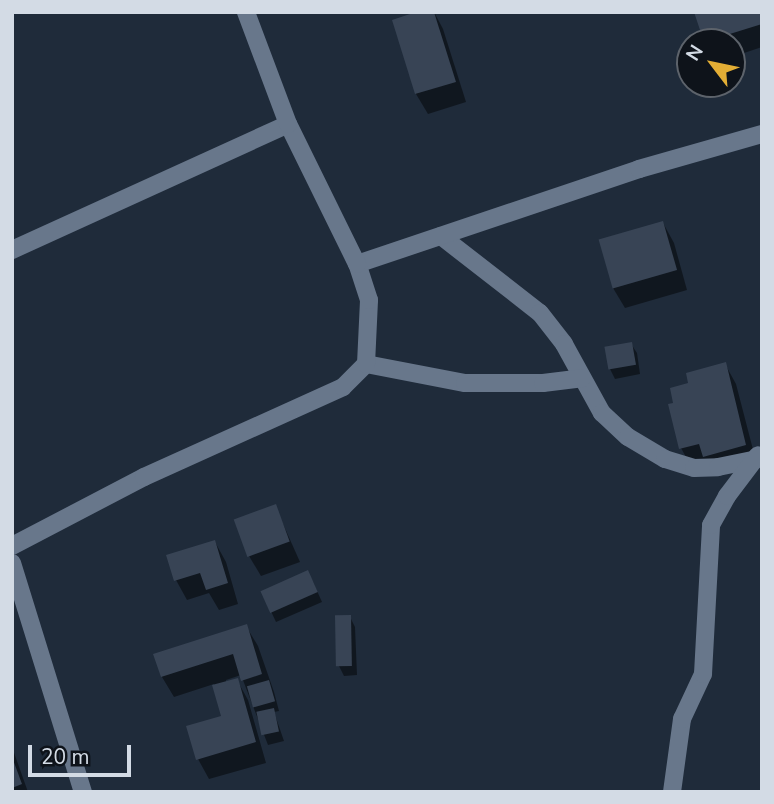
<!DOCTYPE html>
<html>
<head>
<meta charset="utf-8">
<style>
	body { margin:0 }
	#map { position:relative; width:774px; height:804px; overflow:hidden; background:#1f2b3a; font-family:"Nunito Sans",sans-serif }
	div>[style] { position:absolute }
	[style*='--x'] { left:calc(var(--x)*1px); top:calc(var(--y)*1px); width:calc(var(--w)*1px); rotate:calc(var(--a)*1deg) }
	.shadow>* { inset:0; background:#0007 }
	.building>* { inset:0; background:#384455; transform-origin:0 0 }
	.minor>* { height:18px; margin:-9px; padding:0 9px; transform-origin:9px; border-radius:9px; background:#68778b }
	span { translate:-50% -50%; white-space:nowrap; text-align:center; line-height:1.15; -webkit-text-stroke:6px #0e131a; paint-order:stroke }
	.frame { position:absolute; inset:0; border:14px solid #d3dbe5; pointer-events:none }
	.north { position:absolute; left:676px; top:28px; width:70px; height:70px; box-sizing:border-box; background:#0e131a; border:2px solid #5d636b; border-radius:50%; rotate:302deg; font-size:19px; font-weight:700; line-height:28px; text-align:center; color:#d3dbe5 }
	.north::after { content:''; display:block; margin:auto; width:24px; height:32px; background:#e3ae35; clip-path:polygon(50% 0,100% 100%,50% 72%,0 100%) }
	.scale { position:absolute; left:28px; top:745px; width:103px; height:32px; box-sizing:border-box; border:4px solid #d3dbe5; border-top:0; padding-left:9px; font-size:21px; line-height:24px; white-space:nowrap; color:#d3dbe5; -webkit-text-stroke:5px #0e131a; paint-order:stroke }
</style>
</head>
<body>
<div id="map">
	<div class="shadow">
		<i style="clip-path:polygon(434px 12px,443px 29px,466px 102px,428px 114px,416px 94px,394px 21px)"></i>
		<i style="clip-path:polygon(696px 12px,762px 12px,762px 47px,732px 57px,732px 42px,706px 42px)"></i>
		<i style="clip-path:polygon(663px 223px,674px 243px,687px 290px,625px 308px,613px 288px)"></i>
		<i style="clip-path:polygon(631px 344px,637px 353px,640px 374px,615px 379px,610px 369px)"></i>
		<i style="clip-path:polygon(725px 364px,736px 384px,757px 465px,716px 476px,709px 464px,692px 468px,681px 448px,675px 404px)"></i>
		<i style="clip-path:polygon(275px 506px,300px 562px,261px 576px,249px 556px)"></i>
		<i style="clip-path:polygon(215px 542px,226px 562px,238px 604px,219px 610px,209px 593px,187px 600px,176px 580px)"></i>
		<i style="clip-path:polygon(313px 582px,322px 602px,276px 622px,262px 592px)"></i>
		<i style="clip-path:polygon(350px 617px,355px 627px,357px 675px,344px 676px,339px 666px)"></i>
		<i style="clip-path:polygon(246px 626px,258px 646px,274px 692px,279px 711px,274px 712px,284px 741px,268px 745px,241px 675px,226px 680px,226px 683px,237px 680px,248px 700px,266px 763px,209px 779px,198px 759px,189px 727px,223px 718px,214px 684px,174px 697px,162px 677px,155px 655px)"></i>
		<i style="clip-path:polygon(12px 747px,28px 792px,12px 792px)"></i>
	</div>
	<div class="building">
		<i style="clip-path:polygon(416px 12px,434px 12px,456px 82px,415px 94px,392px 20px)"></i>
		<i style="clip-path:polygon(694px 12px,762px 12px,762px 24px,704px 42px)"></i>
		<i style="left:663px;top:221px;width:51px;height:67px;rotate:74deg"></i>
		<i style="left:632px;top:342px;width:23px;height:28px;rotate:80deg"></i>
		<i style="clip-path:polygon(726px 362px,746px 445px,703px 457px,699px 444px,679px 449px,668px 404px,673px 403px,670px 388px,688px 383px,686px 373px)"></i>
		<i style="left:276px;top:504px;width:40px;height:45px;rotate:70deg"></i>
		<i style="clip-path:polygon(215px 540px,228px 583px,206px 590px,200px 573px,174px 581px,166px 555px)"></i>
		<i style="left:308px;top:570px;width:24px;height:52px;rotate:66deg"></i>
		<i style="left:351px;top:615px;width:51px;height:16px;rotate:89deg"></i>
		<i style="clip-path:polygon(247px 624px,262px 674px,241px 681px,233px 654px,161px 677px,153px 654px)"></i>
		<i style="clip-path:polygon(238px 678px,256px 742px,196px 760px,186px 726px,221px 716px,212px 685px)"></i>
		<i style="left:269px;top:680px;width:22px;height:23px;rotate:74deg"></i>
		<i style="left:274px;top:708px;width:24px;height:18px;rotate:78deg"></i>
		<i style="clip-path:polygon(12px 757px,22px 784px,12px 788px)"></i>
	</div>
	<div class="minor">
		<i style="--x:441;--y:236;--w:125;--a:37.9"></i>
		<i style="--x:540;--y:313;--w:39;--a:52"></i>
		<i style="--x:564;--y:344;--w:79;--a:61.2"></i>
		<i style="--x:602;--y:413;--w:35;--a:43"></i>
		<i style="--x:628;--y:437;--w:43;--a:30.7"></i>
		<i style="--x:665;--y:459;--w:30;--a:17"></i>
		<i style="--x:694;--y:468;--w:24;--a:-2"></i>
		<i style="--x:718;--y:467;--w:45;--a:-11.6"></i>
		<i style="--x:12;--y:250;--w:303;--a:-24.5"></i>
		<i style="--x:357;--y:264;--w:298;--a:-18.6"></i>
		<i style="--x:639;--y:169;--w:128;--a:-15.9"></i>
		<i style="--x:366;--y:364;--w:101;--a:10.9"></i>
		<i style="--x:465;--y:383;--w:78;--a:0"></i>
		<i style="--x:543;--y:383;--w:39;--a:-7"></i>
		<i style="--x:12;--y:546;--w:149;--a:-27.6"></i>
		<i style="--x:144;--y:477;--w:218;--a:-24.3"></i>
		<i style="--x:343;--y:387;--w:33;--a:-45"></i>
		<i style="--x:366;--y:364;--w:64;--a:-87.3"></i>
		<i style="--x:369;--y:300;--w:38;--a:-108"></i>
		<i style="--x:357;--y:264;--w:156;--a:-116.2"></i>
		<i style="--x:288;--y:124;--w:120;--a:-110.6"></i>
		<i style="--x:12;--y:563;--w:240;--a:72.8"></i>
		<i style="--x:672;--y:792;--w:74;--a:-82.2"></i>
		<i style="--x:682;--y:719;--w:50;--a:-65"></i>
		<i style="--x:703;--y:674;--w:149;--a:-86.9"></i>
		<i style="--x:711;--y:525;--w:33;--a:-61"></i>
		<i style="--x:727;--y:496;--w:51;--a:-52.9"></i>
	</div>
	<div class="frame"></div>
	<div class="north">N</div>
	<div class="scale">20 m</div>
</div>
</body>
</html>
